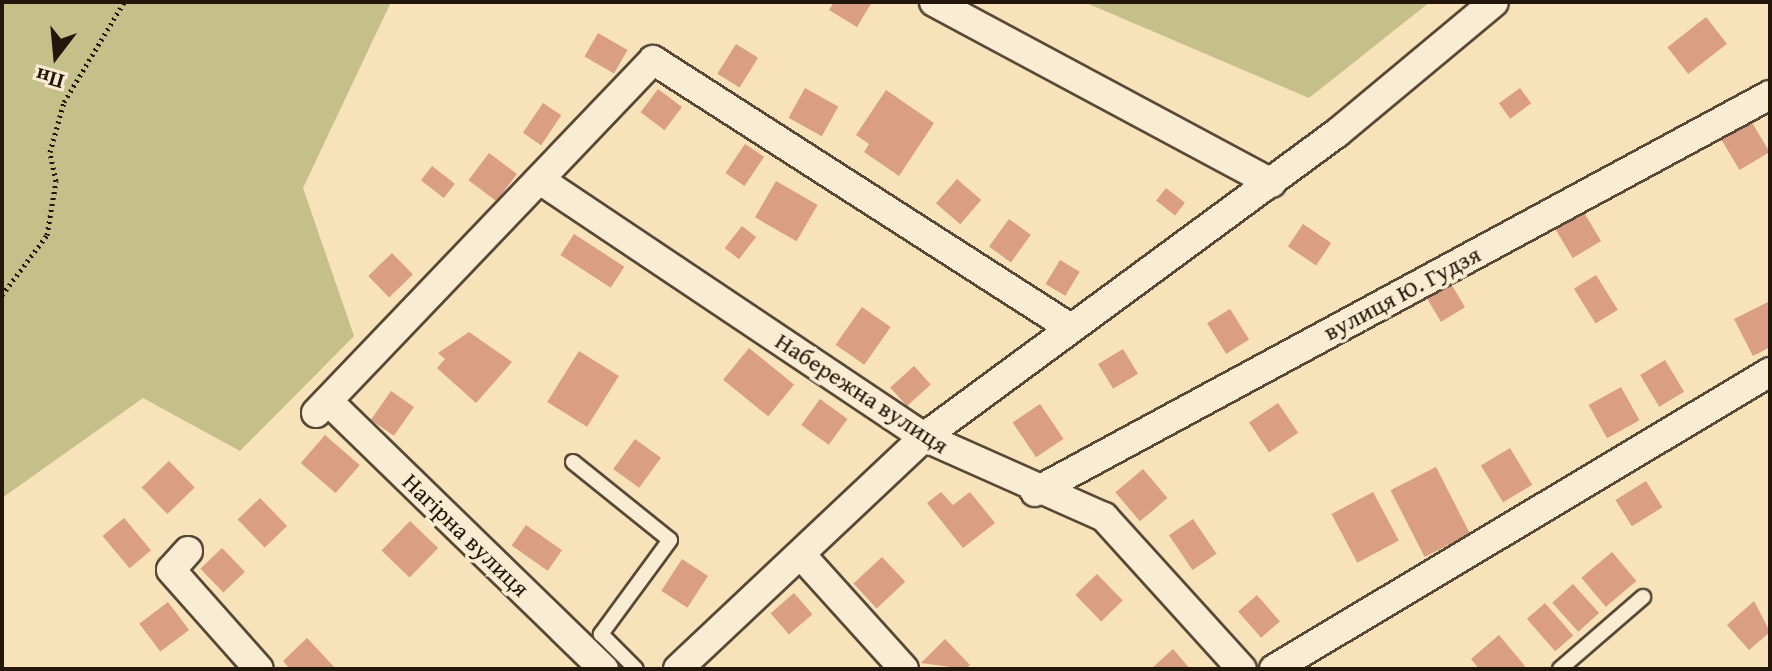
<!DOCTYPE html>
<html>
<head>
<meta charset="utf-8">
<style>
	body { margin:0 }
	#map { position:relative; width:1772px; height:671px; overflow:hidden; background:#f7e2ba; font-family:"Gentium Book Plus",serif }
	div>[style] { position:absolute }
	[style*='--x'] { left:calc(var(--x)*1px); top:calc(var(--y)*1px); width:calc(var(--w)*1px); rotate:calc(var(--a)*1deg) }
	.green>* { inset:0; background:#c5c08a }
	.building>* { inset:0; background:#da9e83; transform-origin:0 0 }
	.path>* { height:5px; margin-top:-2.5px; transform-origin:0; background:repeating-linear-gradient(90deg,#23160a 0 2px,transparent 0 6px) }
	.roads { filter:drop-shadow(2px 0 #584936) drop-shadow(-2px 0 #584936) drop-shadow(0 2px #584936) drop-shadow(0 -2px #584936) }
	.service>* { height:14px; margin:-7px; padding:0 7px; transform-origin:7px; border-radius:7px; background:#faecd2 }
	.minor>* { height:28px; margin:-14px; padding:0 14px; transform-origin:14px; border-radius:14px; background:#faecd2 }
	span { translate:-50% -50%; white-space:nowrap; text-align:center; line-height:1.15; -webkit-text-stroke:7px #faecd2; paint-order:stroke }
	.street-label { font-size:24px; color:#23160a }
	.frame { position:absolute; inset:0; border:4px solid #23160a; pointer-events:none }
	.north { position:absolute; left:16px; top:16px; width:80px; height:80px; -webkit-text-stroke:6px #faecd2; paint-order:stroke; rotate:196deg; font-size:22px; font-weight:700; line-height:32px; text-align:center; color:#23160a }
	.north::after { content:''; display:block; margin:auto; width:28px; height:36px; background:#23160a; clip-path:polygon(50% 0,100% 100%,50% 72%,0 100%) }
</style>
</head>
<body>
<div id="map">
	<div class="green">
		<i style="clip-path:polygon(2px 2px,391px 2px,303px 188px,354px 336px,240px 451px,143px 398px,2px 498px)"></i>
		<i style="clip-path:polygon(1084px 2px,1430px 2px,1309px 98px)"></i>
	</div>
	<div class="building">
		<i style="clip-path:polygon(834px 2px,872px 2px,857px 27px,829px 10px)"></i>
		<i style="left:1706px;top:17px;width:34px;height:49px;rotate:52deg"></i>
		<i style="left:598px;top:33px;width:34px;height:27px;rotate:30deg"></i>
		<i style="left:736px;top:44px;width:26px;height:35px;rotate:32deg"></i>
		<i style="left:805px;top:88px;width:38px;height:34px;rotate:29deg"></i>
		<i style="left:1520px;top:88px;width:19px;height:26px;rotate:54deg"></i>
		<i style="left:658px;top:89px;width:30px;height:29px;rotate:37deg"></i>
		<i style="clip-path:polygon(886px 90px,934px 123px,899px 176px,864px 152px,869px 144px,856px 135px)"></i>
		<i style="left:543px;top:103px;width:22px;height:36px;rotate:34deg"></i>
		<i style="left:1748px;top:116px;width:42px;height:35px;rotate:59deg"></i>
		<i style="left:745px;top:144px;width:23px;height:35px;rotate:34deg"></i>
		<i style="left:489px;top:153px;width:35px;height:34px;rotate:37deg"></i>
		<i style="left:432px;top:166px;width:29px;height:18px;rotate:38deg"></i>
		<i style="left:957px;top:179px;width:32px;height:32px;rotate:41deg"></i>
		<i style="left:776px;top:181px;width:48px;height:42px;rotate:30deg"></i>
		<i style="left:1166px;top:188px;width:24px;height:16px;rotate:38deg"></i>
		<i style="left:1583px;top:211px;width:35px;height:33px;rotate:59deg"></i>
		<i style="left:1009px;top:219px;width:27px;height:34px;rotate:36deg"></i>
		<i style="left:1303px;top:224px;width:34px;height:27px;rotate:34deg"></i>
		<i style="left:742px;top:226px;width:18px;height:28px;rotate:38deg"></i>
		<i style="left:574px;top:234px;width:60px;height:25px;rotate:33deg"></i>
		<i style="left:392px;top:253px;width:30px;height:33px;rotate:46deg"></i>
		<i style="left:1060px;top:260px;width:23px;height:28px;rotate:31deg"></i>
		<i style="left:1596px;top:275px;width:41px;height:26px;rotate:58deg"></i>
		<i style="left:1448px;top:279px;width:33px;height:28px;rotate:59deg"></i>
		<i style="clip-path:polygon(1770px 301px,1770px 347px,1753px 356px,1734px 319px)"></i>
		<i style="left:862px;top:307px;width:35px;height:46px;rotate:35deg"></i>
		<i style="left:1230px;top:309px;width:36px;height:27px;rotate:58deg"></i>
		<i style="clip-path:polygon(469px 332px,512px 362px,476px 403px,437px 368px,445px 359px,438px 353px)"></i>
		<i style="left:749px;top:348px;width:58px;height:41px;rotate:39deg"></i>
		<i style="left:1123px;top:349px;width:29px;height:29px;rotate:59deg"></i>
		<i style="left:579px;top:351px;width:47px;height:60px;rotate:32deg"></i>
		<i style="left:1665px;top:360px;width:37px;height:29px;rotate:59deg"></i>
		<i style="left:914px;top:366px;width:25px;height:32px;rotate:48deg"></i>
		<i style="left:1621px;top:387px;width:38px;height:37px;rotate:61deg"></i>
		<i style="left:391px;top:391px;width:28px;height:35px;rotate:35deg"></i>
		<i style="left:820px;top:399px;width:34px;height:32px;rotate:36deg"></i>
		<i style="left:1278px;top:403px;width:36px;height:35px;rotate:56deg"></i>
		<i style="left:1040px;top:404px;width:42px;height:33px;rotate:56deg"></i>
		<i style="left:325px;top:435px;width:46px;height:37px;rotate:41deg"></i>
		<i style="left:635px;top:439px;width:32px;height:37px;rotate:36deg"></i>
		<i style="left:1510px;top:448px;width:43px;height:34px;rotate:59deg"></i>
		<i style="left:169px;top:461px;width:37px;height:38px;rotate:46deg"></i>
		<i style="left:1436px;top:467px;width:75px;height:51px;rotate:63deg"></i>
		<i style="left:1143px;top:469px;width:38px;height:36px;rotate:50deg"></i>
		<i style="left:1646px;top:481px;width:31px;height:36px;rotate:58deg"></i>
		<i style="clip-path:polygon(941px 492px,953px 505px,970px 492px,995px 523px,963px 548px,927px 503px)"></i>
		<i style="left:1373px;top:492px;width:55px;height:47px;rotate:62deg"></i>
		<i style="left:260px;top:498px;width:39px;height:31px;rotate:46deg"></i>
		<i style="left:124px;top:518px;width:42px;height:28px;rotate:50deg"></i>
		<i style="left:1193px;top:519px;width:42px;height:29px;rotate:56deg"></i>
		<i style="left:410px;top:521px;width:39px;height:41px;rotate:44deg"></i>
		<i style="left:526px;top:525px;width:44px;height:25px;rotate:35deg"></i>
		<i style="left:222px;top:548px;width:33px;height:30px;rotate:46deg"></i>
		<i style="left:1612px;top:552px;width:38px;height:40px;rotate:50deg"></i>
		<i style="left:882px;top:557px;width:34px;height:39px;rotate:47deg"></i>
		<i style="left:682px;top:559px;width:31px;height:38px;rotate:33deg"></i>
		<i style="left:1097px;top:574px;width:37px;height:30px;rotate:46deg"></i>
		<i style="left:1573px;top:584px;width:39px;height:28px;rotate:48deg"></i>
		<i style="left:794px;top:593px;width:28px;height:31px;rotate:49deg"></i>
		<i style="left:1257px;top:595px;width:35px;height:25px;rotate:49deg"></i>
		<i style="clip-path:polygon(1754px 601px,1770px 632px,1749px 650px,1727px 625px)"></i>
		<i style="left:168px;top:602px;width:35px;height:36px;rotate:53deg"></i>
		<i style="left:1545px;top:603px;width:43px;height:24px;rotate:49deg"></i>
		<i style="clip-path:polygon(1499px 635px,1525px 666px,1521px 669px,1479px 669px,1471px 659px)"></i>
		<i style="clip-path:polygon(307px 638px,336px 669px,290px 669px,283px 661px)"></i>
		<i style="clip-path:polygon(945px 639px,970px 665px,966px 669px,921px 663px)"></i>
		<i style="clip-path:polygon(1173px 649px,1190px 669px,1151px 669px)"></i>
	</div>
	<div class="path">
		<i style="--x:2;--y:295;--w:75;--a:-53.1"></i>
		<i style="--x:47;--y:235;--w:55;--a:-80.5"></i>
		<i style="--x:56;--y:181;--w:30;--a:-102"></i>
		<i style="--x:50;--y:152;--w:52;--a:-74.4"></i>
		<i style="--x:64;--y:102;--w:117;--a:-59"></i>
	</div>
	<div class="roads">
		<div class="service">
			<i style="--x:573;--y:462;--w:124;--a:38.8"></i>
			<i style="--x:670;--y:540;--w:117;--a:126.3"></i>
			<i style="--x:601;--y:634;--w:49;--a:45"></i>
			<i style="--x:1560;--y:669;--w:110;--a:-40.9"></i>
		</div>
		<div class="minor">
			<i style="--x:934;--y:2;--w:383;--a:28.2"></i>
			<i style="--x:543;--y:182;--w:458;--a:33.8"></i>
			<i style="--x:924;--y:437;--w:197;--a:24"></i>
			<i style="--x:1104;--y:517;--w:205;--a:47.8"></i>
			<i style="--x:328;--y:401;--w:385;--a:44.2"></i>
			<i style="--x:316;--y:413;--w:488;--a:-46.3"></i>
			<i style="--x:653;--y:60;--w:496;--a:32.7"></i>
			<i style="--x:1035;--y:492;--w:835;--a:-28.38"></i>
			<i style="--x:188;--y:551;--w:25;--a:132"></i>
			<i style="--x:171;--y:570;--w:132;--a:48.4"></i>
			<i style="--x:802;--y:556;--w:152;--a:47.9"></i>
			<i style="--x:678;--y:669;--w:338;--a:-43.3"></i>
			<i style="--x:924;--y:437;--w:513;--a:-36.36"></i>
			<i style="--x:1337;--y:133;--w:204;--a:-39.8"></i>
			<i style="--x:1274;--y:669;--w:578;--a:-30.91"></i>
		</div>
	</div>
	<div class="street-label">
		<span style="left:1402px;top:293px;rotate:-28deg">вулиця Ю. Гудзя</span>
		<span style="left:862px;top:393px;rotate:33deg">Набережна вулиця</span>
		<span style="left:466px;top:535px;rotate:44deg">Нагірна вулиця</span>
	</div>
	<div class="frame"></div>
	<div class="north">Пн</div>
</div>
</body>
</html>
